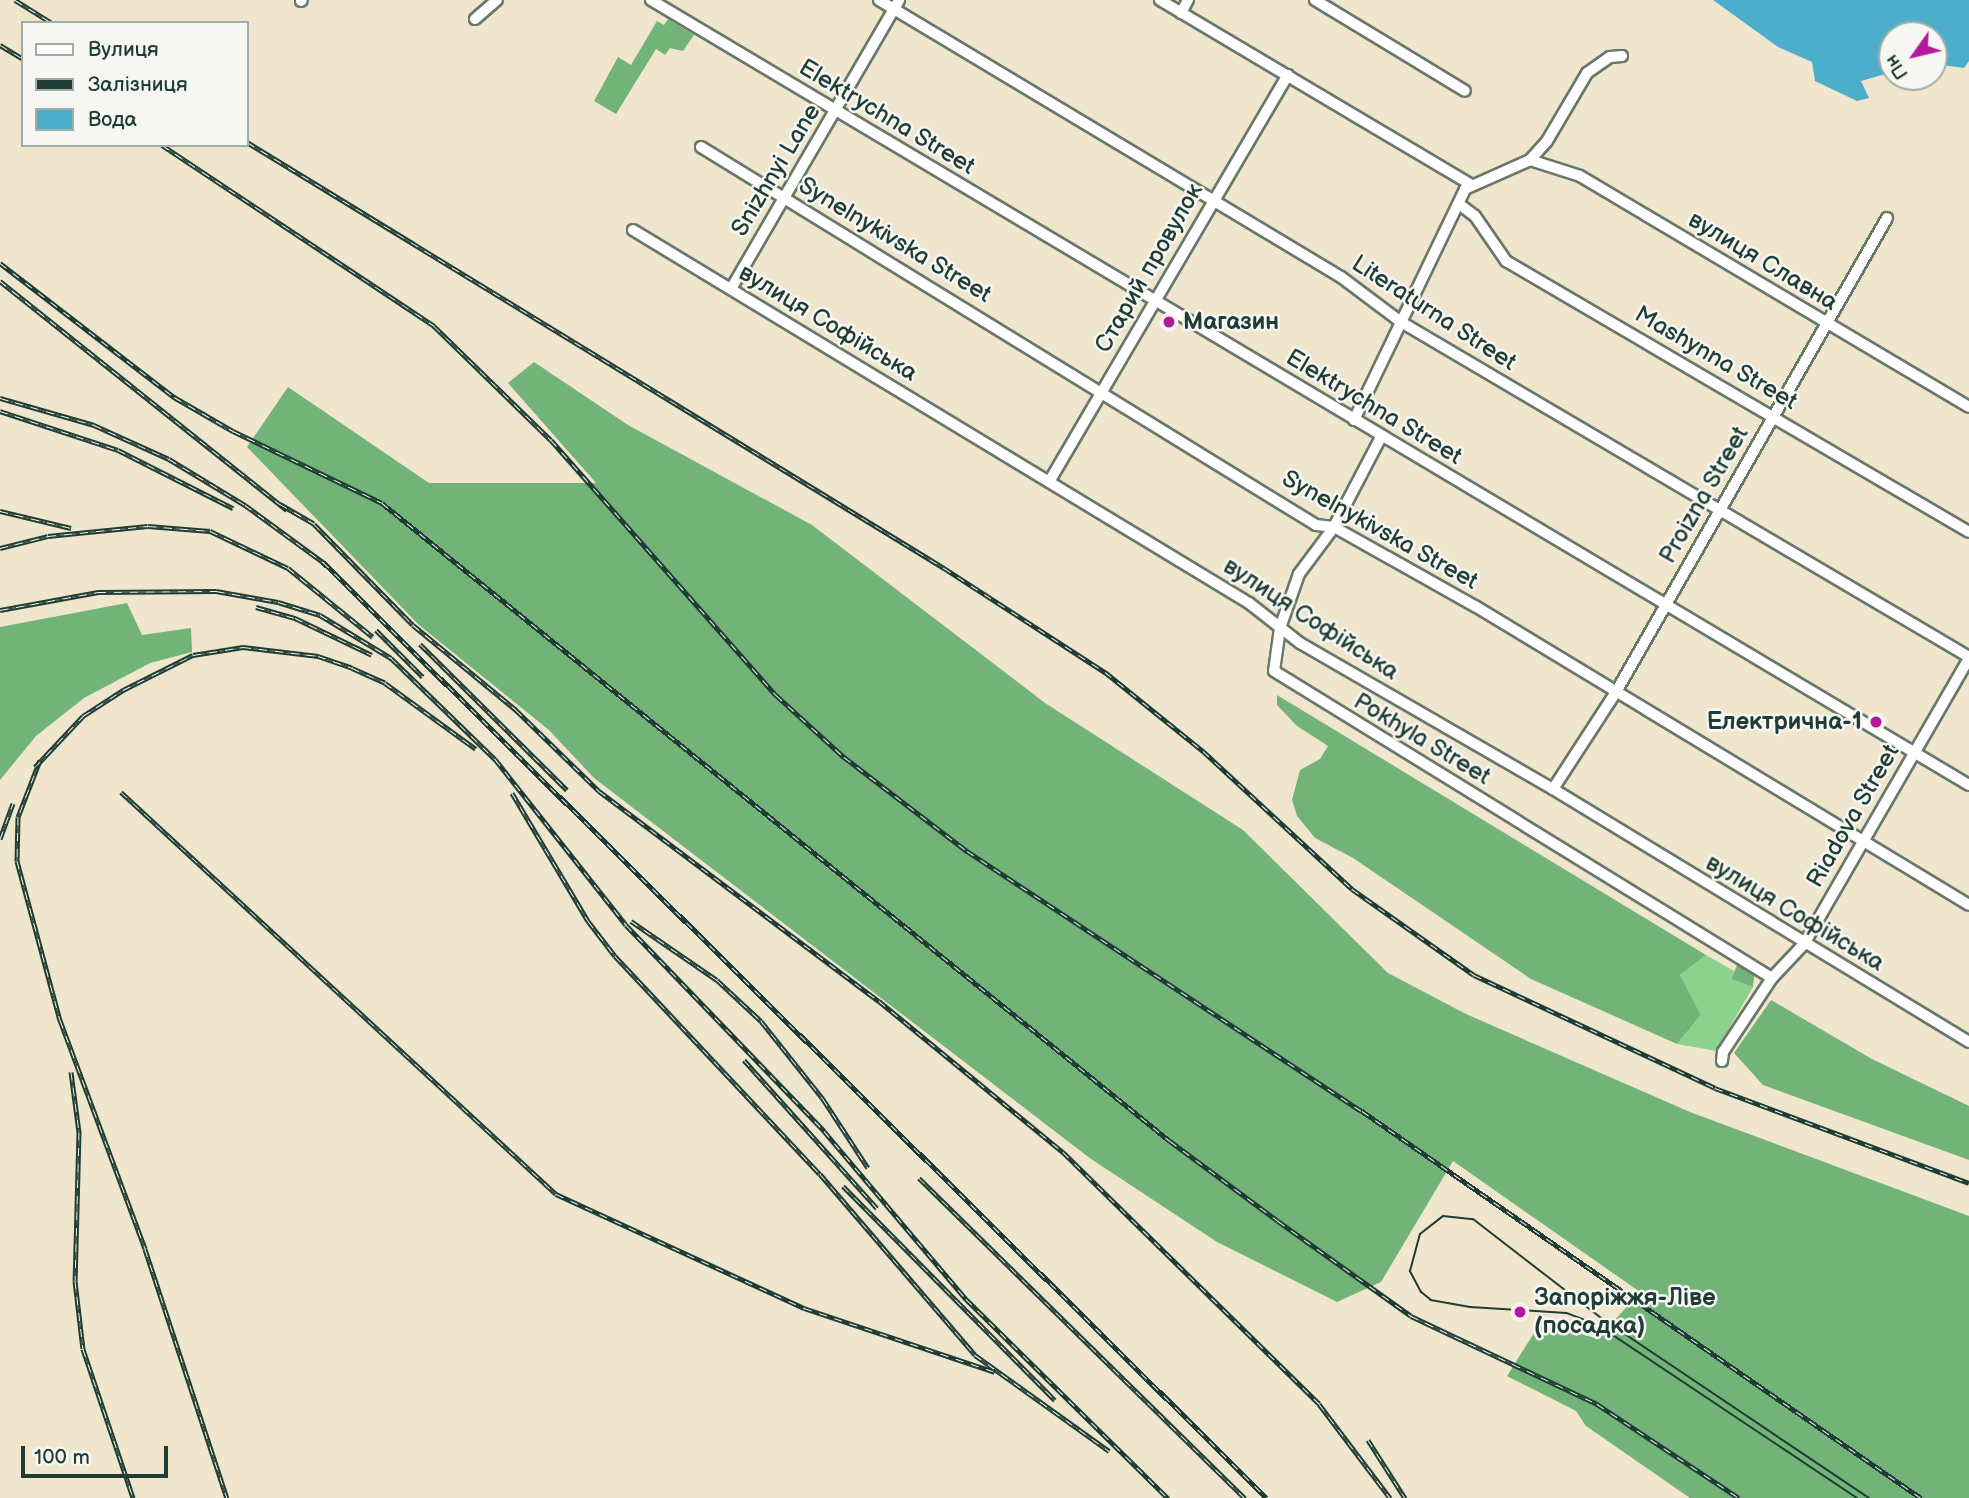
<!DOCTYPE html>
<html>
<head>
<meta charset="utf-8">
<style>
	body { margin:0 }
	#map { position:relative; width:1969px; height:1498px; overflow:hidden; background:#f0e5cd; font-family:"Balsamiq Sans",sans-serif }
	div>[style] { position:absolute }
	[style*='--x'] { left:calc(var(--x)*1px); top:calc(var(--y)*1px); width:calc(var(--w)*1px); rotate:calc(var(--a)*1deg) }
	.green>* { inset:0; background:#8dd28c }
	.forest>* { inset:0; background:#72b478 }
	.water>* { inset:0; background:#4daecc }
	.roads { filter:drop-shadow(2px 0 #68786a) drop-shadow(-2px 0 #68786a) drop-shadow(0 2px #68786a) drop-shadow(0 -2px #68786a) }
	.minor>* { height:10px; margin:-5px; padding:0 5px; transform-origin:5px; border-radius:5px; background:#fff }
	.tram>* { height:2px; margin:-1px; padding:0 1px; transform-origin:1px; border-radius:1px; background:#1f3d34 }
	.rail>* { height:5px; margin-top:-2.5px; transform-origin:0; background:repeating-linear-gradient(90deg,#f6f6f2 0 8px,#1f3d34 0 16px); box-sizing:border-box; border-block:2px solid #1f3d34 }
	.dots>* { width:19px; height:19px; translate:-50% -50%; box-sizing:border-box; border:4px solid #f6f6f2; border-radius:50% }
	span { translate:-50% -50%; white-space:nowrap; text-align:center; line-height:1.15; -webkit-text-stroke:5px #f6f6f2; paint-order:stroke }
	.street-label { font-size:24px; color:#1f3d34 }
	.poi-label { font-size:24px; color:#1f3d34; font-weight:700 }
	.left { translate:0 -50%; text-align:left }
	.right { translate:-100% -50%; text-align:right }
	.legend { position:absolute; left:21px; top:21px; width:228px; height:126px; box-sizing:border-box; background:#f6f6f2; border:2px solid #a0aca6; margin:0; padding:9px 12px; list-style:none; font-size:21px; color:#1f3d34 }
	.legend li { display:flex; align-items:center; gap:14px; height:35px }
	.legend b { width:35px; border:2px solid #a0aca6 }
	.north { position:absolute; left:1878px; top:21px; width:70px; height:70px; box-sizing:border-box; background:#f6f6f2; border:2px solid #a0aca6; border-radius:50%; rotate:236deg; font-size:19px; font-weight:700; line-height:28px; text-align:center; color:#1f3d34 }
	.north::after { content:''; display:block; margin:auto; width:24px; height:32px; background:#b5179e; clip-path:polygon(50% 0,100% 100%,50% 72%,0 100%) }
	.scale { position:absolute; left:21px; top:1446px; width:147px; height:32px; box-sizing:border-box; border:4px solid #1f3d34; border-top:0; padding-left:9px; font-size:21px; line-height:24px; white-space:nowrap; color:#1f3d34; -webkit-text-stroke:5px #f6f6f2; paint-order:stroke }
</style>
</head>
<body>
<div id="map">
	<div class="green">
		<i style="clip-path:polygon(1706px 955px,1734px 971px,1731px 979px,1753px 987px,1716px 1051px,1677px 1044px,1701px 1015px,1680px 975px)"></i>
	</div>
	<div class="forest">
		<i style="clip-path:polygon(668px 19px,694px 35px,683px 51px,670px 48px,665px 55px,656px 49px,616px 114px,594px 101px,618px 57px,631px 65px,657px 21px,664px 25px)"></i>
		<i style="clip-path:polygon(534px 362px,628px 425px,812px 525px,1045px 703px,1243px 830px,1388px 973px,1466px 1014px,1690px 1112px,1969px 1216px,1969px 1498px,1690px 1498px,1586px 1426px,1576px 1411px,1507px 1376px,1541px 1322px,1598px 1339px,1640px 1292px,1453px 1161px,1381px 1282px,1337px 1302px,1217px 1242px,1091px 1159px,594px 778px,549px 730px,419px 625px,247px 447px,288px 387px,429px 483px,596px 483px,508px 383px)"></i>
		<i style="clip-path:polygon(127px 603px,142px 635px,191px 628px,192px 652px,150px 663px,84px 698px,36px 736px,0 780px,0 627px)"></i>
		<i style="clip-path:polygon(1277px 695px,1706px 955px,1680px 975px,1701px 1015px,1677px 1044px,1531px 979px,1353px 858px,1315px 838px,1297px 816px,1292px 800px,1300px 770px,1320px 759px,1328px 746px,1297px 726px,1277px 705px)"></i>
		<i style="clip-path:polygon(1739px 961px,1755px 970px,1753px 987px,1731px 979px)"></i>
		<i style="clip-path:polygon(1771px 1000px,1872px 1059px,1969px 1106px,1969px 1160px,1763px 1085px,1734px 1053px)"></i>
	</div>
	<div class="water">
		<i style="clip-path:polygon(1713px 0,1969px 0,1969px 61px,1964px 68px,1934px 64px,1934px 35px,1892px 35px,1892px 72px,1861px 81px,1869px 98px,1857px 101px,1815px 81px,1812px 62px,1778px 47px)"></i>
	</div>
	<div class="roads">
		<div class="minor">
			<i style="--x:651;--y:0;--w:1534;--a:30.78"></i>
			<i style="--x:879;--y:0;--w:539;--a:30.95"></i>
			<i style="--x:1341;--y:277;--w:75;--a:36.9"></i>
			<i style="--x:1401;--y:322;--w:659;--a:30.53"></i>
			<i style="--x:1160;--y:0;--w:360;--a:30.7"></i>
			<i style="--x:1315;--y:0;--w:175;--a:31.2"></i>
			<i style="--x:301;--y:1;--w:1;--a:-45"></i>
			<i style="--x:1181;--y:13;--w:15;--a:-62"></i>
			<i style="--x:475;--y:19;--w:29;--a:-41"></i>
			<i style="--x:701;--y:147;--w:722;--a:31.58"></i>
			<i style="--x:1316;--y:525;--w:18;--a:6"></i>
			<i style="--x:1334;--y:527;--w:162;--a:29.3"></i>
			<i style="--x:1475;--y:606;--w:577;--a:31.18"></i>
			<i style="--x:1530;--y:160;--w:52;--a:17.7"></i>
			<i style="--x:1580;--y:176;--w:452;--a:30.7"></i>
			<i style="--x:1459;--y:204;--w:20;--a:37"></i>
			<i style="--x:1475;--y:216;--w:55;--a:55.4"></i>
			<i style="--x:1506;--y:261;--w:536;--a:30.34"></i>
			<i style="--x:633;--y:230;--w:720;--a:31.2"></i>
			<i style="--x:1249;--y:603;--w:65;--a:38.1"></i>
			<i style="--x:1300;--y:643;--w:292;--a:30"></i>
			<i style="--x:1553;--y:789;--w:487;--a:31.3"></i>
			<i style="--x:731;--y:289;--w:334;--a:-59.8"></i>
			<i style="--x:1354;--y:420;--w:256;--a:-64.3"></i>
			<i style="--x:1465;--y:189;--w:71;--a:-24"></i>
			<i style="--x:1530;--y:160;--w:25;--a:-48"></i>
			<i style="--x:1547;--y:141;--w:79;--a:-59.5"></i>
			<i style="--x:1587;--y:73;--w:28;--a:-35"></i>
			<i style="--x:1610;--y:57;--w:12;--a:-5"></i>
			<i style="--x:1381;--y:437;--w:102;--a:117.6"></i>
			<i style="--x:1334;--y:527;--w:59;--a:126.7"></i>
			<i style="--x:1299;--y:574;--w:57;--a:109.4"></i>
			<i style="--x:1280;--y:628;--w:43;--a:97.9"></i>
			<i style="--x:1274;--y:671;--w:585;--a:31.65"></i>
			<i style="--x:1049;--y:482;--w:472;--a:-59.6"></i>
			<i style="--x:1553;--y:789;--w:116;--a:-57"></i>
			<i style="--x:1616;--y:692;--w:546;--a:-60.24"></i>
			<i style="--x:1722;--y:1061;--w:9;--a:-84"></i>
			<i style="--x:1723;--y:1052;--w:89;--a:-56.5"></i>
			<i style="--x:1772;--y:978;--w:47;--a:-46.7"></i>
			<i style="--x:1804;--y:944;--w:330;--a:-60"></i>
		</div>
	</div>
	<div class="tram">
		<i style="--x:1857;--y:1498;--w:311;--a:-146.3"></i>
		<i style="--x:1598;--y:1325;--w:34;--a:-159"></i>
		<i style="--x:1566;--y:1313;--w:96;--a:-176.4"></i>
		<i style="--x:1470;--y:1307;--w:40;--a:-170"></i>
		<i style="--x:1431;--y:1300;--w:13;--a:-141"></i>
		<i style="--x:1421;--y:1292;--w:24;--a:-118"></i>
		<i style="--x:1410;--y:1271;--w:38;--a:-75"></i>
		<i style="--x:1420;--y:1234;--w:29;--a:-38"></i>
		<i style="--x:1443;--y:1216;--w:30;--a:6"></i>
		<i style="--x:1473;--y:1219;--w:162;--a:37.7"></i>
		<i style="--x:1601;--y:1318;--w:323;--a:33.9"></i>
	</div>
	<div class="rail">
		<i style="--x:15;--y:0;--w:44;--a:31.9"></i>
		<i style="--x:0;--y:45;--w:27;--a:31"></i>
		<i style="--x:247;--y:142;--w:817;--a:31.43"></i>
		<i style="--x:944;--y:568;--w:192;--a:32.9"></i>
		<i style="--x:1105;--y:672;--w:126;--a:38.9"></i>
		<i style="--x:1203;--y:751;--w:203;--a:42.8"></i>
		<i style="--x:1352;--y:889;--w:149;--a:35.2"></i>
		<i style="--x:1474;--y:975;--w:266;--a:25.1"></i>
		<i style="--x:1715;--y:1088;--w:271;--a:20.5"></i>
		<i style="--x:162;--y:145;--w:327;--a:33.6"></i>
		<i style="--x:434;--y:326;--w:163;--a:44.3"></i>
		<i style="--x:551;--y:440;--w:340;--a:48.6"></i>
		<i style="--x:776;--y:695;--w:92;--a:42.4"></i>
		<i style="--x:844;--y:757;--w:155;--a:37.4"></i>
		<i style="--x:967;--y:851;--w:473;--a:33.4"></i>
		<i style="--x:1362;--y:1111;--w:680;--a:34.7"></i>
		<i style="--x:0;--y:263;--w:220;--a:37.6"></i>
		<i style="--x:174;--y:397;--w:68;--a:30"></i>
		<i style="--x:233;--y:431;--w:165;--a:25.8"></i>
		<i style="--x:382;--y:503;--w:1014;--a:39"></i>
		<i style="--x:1170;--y:1141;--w:134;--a:36.5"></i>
		<i style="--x:1278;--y:1221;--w:163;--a:35.5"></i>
		<i style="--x:1411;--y:1316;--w:206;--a:25.3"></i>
		<i style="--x:1597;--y:1404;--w:170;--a:33.5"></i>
		<i style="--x:0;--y:281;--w:367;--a:38.6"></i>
		<i style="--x:0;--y:398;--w:98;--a:16"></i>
		<i style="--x:94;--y:425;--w:82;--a:24.4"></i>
		<i style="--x:169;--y:459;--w:89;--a:31.2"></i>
		<i style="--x:245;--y:505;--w:97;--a:36.2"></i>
		<i style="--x:323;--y:562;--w:1329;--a:44.76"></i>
		<i style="--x:0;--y:411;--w:124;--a:18.3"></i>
		<i style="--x:118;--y:450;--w:129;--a:26.8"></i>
		<i style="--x:280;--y:504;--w:39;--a:30"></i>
		<i style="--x:314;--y:524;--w:141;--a:45.6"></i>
		<i style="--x:413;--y:625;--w:134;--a:39.5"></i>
		<i style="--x:516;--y:710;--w:116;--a:44.3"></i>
		<i style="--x:599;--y:791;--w:350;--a:36.9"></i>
		<i style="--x:879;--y:1001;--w:238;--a:39.4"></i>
		<i style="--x:1063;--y:1152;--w:359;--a:44.5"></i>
		<i style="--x:1319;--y:1404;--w:118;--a:52.9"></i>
		<i style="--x:0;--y:511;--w:73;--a:13.5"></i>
		<i style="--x:0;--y:548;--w:49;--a:-14"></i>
		<i style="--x:48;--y:536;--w:100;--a:-5.7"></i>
		<i style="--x:148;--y:526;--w:62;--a:4.6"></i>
		<i style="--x:210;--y:531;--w:86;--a:25.4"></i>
		<i style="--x:288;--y:568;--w:109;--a:39.1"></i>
		<i style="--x:256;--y:607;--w:41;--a:15.8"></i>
		<i style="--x:295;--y:618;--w:85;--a:25.7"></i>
		<i style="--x:0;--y:610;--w:100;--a:-10.4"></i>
		<i style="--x:98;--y:592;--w:118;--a:-0.5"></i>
		<i style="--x:216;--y:591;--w:63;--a:10.1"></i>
		<i style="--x:278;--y:602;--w:44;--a:17.2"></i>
		<i style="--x:320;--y:615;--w:83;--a:31.2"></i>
		<i style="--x:391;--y:658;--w:145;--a:44.2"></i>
		<i style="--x:495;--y:759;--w:211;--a:51.7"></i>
		<i style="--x:626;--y:925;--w:286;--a:46.1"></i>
		<i style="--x:824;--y:1131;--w:220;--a:49.8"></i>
		<i style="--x:966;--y:1299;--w:284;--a:44.6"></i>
		<i style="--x:376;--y:630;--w:66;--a:45"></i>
		<i style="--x:420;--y:644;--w:207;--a:44.8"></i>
		<i style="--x:40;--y:760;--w:61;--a:111.1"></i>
		<i style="--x:18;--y:817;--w:44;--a:91.3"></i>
		<i style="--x:17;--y:861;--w:165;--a:74.9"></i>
		<i style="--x:60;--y:1020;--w:244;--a:69.6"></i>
		<i style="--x:145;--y:1249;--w:262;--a:71.8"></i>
		<i style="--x:35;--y:767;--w:70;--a:-46.7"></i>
		<i style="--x:83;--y:716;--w:48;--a:-33"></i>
		<i style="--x:123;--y:690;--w:78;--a:-26.6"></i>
		<i style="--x:193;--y:655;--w:51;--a:-9.1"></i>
		<i style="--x:243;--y:647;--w:76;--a:6.8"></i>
		<i style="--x:318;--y:656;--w:36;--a:19"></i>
		<i style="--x:352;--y:668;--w:36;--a:24"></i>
		<i style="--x:385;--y:683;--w:112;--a:36"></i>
		<i style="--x:121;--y:792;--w:592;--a:42.74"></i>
		<i style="--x:556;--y:1194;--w:273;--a:24.7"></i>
		<i style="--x:804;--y:1308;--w:201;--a:18.5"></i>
		<i style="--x:512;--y:793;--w:149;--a:59.3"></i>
		<i style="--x:588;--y:921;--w:44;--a:52.4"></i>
		<i style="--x:615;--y:956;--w:299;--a:46.8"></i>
		<i style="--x:820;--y:1174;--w:238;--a:49.4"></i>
		<i style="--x:975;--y:1355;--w:165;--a:35.6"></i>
		<i style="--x:0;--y:839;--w:38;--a:-70"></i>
		<i style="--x:631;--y:921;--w:104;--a:34.5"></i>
		<i style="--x:717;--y:980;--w:60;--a:43"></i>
		<i style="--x:761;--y:1021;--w:100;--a:51.5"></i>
		<i style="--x:823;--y:1099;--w:82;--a:56.9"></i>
		<i style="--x:744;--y:1060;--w:199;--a:48.1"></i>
		<i style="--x:71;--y:1072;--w:61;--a:82.4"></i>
		<i style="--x:79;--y:1132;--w:149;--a:91.5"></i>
		<i style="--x:75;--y:1281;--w:68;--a:83.3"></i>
		<i style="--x:83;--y:1349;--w:157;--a:71.4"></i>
		<i style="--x:919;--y:1178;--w:457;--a:44.5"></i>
		<i style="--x:843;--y:1186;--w:301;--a:45.3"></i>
		<i style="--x:1368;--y:1440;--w:69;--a:57.5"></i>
	</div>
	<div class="dots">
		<i style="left:1169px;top:322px;background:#b5179e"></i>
		<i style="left:1876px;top:722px;background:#b5179e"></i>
		<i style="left:1520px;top:1312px;background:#b5179e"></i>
	</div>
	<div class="street-label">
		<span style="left:887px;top:117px;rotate:31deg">Elektrychna Street</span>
		<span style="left:776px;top:170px;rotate:-59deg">Snizhnyi Lane</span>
		<span style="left:895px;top:240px;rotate:31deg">Synelnykivska Street</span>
		<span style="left:1763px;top:261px;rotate:31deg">вулиця Славна</span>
		<span style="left:1149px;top:268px;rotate:-60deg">Старий провулок</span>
		<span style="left:1434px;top:313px;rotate:33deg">Literaturna Street</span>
		<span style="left:828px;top:323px;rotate:31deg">вулиця Софійська</span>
		<span style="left:1716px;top:358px;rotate:30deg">Mashynna Street</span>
		<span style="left:1374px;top:407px;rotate:31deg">Elektrychna Street</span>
		<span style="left:1704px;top:495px;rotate:-60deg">Proizna Street</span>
		<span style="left:1380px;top:530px;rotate:29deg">Synelnykivska Street</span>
		<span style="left:1311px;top:619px;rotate:33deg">вулиця Софійська</span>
		<span style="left:1422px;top:739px;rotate:31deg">Pokhyla Street</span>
		<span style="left:1853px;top:816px;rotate:-60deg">Riadova Street</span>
		<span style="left:1795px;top:913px;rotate:31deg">вулиця Софійська</span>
	</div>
	<div class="poi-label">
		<span class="left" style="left:1183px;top:322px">Магазин</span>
		<span class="right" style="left:1862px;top:722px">Електрична-1</span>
		<span class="left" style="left:1534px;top:1312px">Запоріжжя-Ліве<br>(посадка)</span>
	</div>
	<ul class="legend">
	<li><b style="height:9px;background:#fff"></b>Вулиця</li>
	<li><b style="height:9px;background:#1f3d34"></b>Залізниця</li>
	<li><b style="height:19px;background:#4daecc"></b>Вода</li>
	</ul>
	<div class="north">Пн</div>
	<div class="scale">100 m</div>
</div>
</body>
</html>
